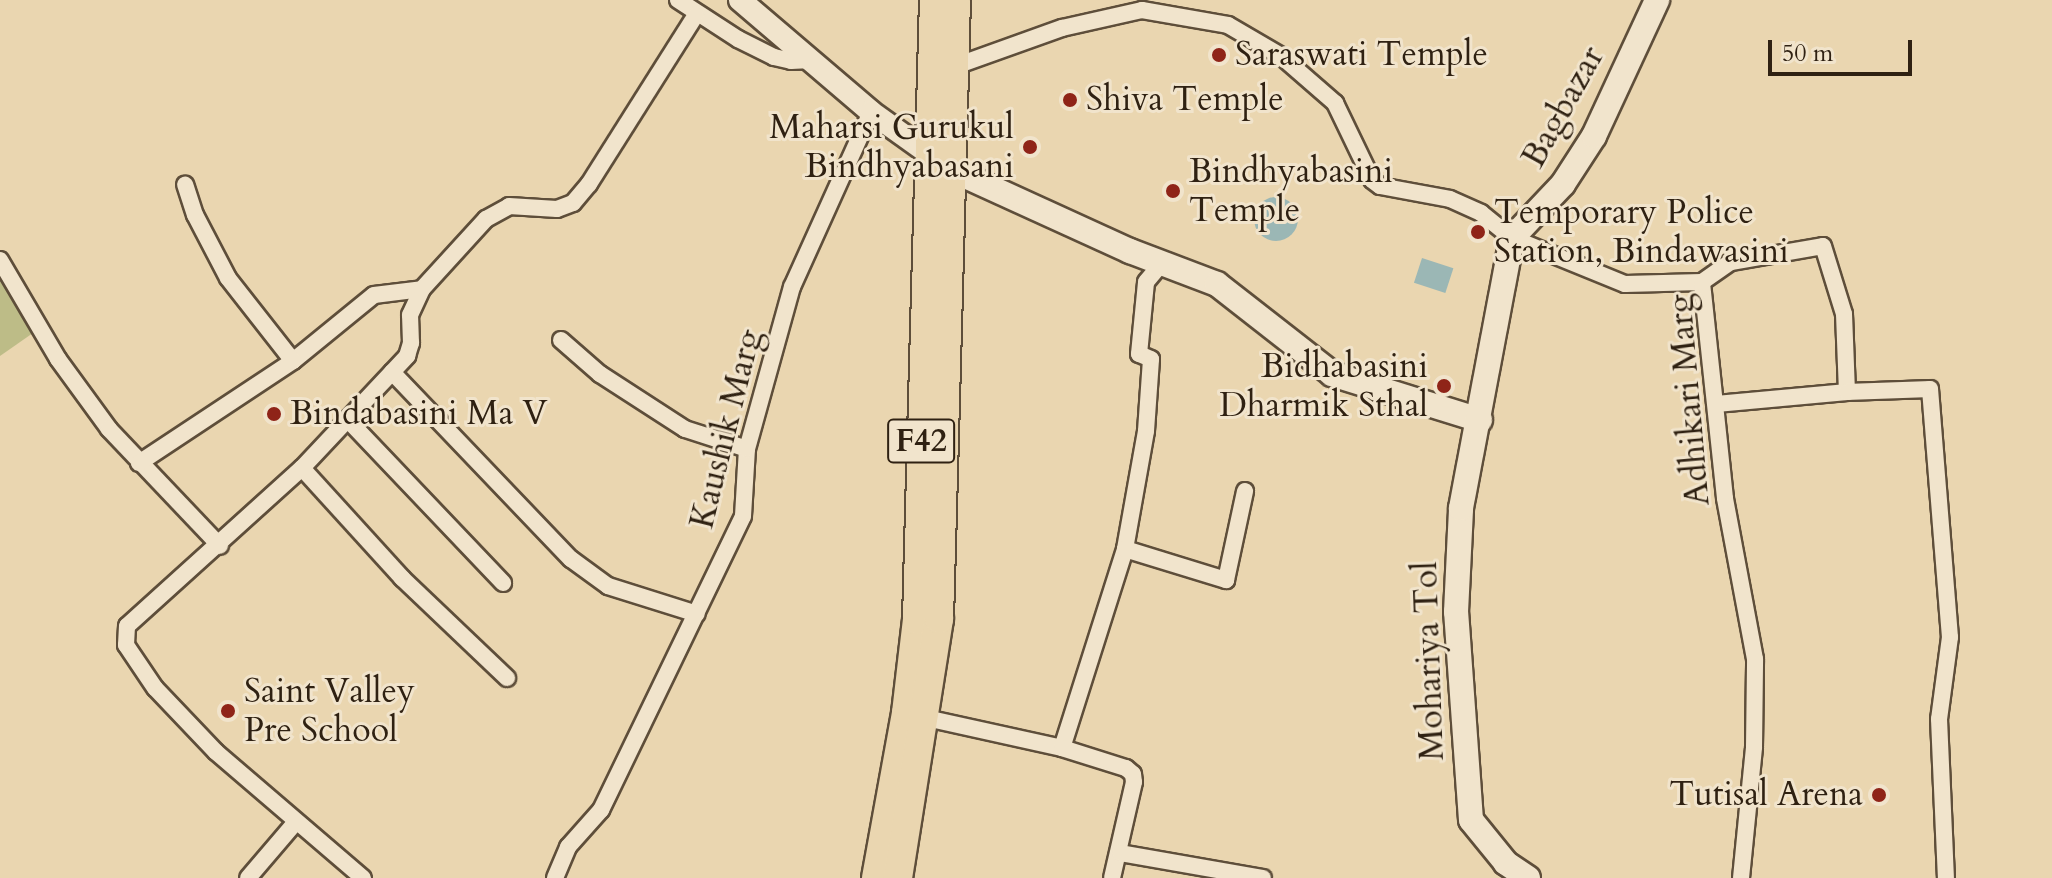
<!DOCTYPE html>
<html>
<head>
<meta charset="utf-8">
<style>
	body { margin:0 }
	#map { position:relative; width:2052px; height:878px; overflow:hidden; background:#ead6b0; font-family:Cardo,serif }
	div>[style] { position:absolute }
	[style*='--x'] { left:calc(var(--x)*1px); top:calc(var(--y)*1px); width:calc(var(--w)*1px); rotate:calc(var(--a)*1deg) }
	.green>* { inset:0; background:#bdbc87 }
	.water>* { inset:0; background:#9bb7b5; transform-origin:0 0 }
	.round { border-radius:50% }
	.roads { filter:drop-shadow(2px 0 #5e4e3a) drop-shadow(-2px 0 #5e4e3a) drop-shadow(0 2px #5e4e3a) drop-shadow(0 -2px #5e4e3a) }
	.minor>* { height:16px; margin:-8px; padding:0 8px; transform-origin:8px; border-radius:8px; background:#f1e4cc }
	.tertiary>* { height:22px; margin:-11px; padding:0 11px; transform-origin:11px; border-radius:11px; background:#f1e4cc }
	.secondary>* { height:24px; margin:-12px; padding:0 12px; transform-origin:12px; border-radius:12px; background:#f1e4cc }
	.trunk>* { height:28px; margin:-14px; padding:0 14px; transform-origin:14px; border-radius:14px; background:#ead6b0 }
	.dots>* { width:22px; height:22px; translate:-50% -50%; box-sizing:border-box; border:4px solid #f1e4cc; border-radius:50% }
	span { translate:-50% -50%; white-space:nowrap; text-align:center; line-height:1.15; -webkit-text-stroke:6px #f1e4cc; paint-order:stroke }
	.shield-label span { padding:2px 6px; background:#f1e4cc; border:2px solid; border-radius:6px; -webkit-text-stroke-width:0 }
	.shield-label { font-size:32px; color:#2f2112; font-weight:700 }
	.poi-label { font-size:34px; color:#2f2112 }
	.left { translate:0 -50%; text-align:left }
	.right { translate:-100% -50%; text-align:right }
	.street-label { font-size:34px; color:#2f2112 }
	.scale { position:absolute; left:1768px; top:40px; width:144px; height:36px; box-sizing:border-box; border:4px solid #2f2112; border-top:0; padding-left:10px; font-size:24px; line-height:28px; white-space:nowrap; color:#2f2112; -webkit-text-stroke:6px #f1e4cc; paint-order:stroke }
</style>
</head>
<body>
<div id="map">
	<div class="green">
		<i style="clip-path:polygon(0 271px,33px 333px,0 356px)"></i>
	</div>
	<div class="water">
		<i class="round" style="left:1254px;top:197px;width:44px;height:44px"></i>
		<i style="left:1422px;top:258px;width:33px;height:26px;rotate:18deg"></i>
	</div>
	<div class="roads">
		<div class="minor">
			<i style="--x:678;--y:0;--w:72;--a:33"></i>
			<i style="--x:738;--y:39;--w:40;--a:26.6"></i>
			<i style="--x:774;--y:57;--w:17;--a:13"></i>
			<i style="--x:791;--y:61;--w:20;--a:-3"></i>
			<i style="--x:953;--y:67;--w:116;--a:-19.7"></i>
			<i style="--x:1062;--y:28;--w:82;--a:-12.7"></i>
			<i style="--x:1142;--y:10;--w:87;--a:9.9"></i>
			<i style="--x:1228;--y:25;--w:61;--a:30.3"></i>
			<i style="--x:1281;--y:56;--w:72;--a:41"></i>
			<i style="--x:1335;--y:103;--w:85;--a:64.3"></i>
			<i style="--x:1372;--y:180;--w:10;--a:37"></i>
			<i style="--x:1380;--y:186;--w:71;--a:10.5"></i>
			<i style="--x:1450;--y:199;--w:34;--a:24"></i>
			<i style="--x:1481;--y:213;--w:40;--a:39"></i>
			<i style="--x:1512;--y:238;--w:122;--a:22.2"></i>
			<i style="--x:1625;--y:284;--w:77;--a:-1.5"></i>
			<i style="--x:0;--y:260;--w:115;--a:59.6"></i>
			<i style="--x:58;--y:359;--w:87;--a:53.9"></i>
			<i style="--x:109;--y:429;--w:161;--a:46.5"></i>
			<i style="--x:561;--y:340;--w:52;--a:41.1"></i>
			<i style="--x:600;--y:374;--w:101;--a:32.9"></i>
			<i style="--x:685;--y:429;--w:65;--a:17.9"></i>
			<i style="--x:293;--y:361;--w:104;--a:-39.2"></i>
			<i style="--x:374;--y:295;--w:48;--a:-7.1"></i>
			<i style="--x:392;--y:372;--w:259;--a:46.3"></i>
			<i style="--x:571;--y:559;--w:46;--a:36.1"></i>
			<i style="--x:608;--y:586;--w:93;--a:17.5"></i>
			<i style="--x:1716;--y:404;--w:132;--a:-5.2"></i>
			<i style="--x:348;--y:420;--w:225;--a:46.4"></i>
			<i style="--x:139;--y:463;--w:185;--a:-33.5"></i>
			<i style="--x:293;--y:361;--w:105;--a:-128.1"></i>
			<i style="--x:228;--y:278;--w:71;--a:-117.6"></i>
			<i style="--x:195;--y:215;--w:32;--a:-108"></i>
			<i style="--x:302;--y:468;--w:149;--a:47.7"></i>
			<i style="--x:402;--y:578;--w:145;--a:43.6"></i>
			<i style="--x:1125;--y:549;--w:120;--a:-79.9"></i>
			<i style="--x:1146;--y:431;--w:72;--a:-86"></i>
			<i style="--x:1151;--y:359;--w:13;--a:-157"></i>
			<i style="--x:1139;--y:354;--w:72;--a:-84.4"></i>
			<i style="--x:1146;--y:282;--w:25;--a:-50"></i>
			<i style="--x:926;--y:718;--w:139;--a:12.4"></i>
			<i style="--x:1062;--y:748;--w:209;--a:-72.4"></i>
			<i style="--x:1125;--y:549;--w:106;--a:17.1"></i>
			<i style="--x:1226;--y:580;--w:91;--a:-77.9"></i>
			<i style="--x:1062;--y:748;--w:67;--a:17.4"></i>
			<i style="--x:1126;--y:768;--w:9;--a:41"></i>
			<i style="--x:1133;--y:774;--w:8;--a:83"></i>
			<i style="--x:1134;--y:782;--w:98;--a:102.9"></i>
			<i style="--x:1120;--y:853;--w:145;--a:9.9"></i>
			<i style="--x:248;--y:878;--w:72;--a:-49.5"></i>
			<i style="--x:363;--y:878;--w:194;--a:-139.4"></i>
			<i style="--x:216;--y:752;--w:88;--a:-133.6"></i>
			<i style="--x:155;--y:688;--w:52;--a:-124"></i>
			<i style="--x:126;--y:645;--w:19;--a:-87"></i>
			<i style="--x:127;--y:626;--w:236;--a:-42.1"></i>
			<i style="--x:302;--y:468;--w:154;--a:-46.8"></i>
			<i style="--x:407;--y:356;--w:14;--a:-73"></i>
			<i style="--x:411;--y:343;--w:28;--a:-92"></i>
			<i style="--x:410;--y:315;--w:29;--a:-65"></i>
			<i style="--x:422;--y:289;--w:95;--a:-47.6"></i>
			<i style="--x:486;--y:219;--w:26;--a:-29"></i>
			<i style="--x:509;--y:206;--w:48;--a:3.6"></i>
			<i style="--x:557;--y:209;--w:17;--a:-21"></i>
			<i style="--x:573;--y:203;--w:25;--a:-50"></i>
			<i style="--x:589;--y:184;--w:200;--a:-57.7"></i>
			<i style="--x:555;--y:878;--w:34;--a:-67"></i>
			<i style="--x:568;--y:847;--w:50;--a:-48.3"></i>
			<i style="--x:601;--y:810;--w:326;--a:-64.2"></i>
			<i style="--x:743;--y:516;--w:67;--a:-86.6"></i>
			<i style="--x:747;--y:449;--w:168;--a:-74.5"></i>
			<i style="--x:792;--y:287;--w:192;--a:-65.7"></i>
			<i style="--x:1741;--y:878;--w:132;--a:-84.3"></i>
			<i style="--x:1754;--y:747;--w:88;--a:-89.3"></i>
			<i style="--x:1755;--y:659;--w:164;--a:-100.6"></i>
			<i style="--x:1725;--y:498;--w:217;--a:-96.1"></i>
			<i style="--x:1702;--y:282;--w:35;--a:-35"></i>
			<i style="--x:1731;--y:262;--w:93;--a:-9.9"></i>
			<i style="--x:1823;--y:246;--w:71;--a:72.8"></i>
			<i style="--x:1844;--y:314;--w:78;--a:87.8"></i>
			<i style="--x:1847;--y:392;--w:83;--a:-2.1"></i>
			<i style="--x:1930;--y:389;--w:249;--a:85.4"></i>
			<i style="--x:1950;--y:637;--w:83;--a:97.6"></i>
			<i style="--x:1939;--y:719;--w:159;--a:87.5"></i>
		</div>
		<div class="tertiary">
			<i style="--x:740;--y:0;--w:172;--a:40.5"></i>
			<i style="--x:871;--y:112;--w:82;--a:35.6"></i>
		</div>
		<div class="secondary">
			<i style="--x:950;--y:169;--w:198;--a:24.5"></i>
			<i style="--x:1130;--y:251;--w:93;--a:20.8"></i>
			<i style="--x:1217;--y:284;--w:146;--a:38"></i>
			<i style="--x:1332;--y:374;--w:155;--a:17.3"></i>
			<i style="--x:1528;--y:878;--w:27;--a:-146"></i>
			<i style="--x:1506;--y:863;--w:55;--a:-129.1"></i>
			<i style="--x:1471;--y:820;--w:209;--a:-94.1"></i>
			<i style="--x:1456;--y:612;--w:104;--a:-87.2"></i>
			<i style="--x:1461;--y:508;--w:275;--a:-79.3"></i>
			<i style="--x:1512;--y:238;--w:74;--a:-46.6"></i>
			<i style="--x:1563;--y:184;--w:57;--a:-57.1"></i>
			<i style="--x:1594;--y:136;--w:150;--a:-65.1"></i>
		</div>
		<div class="trunk">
			<i style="--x:876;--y:878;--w:168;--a:-79.7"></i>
			<i style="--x:906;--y:713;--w:94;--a:-83.3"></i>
			<i style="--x:917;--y:620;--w:620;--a:-88.43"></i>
			<i style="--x:898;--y:878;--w:262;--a:-81"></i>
			<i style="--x:939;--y:619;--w:619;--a:-88.43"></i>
		</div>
	</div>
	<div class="dots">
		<i style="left:1219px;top:55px;background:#8f2418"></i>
		<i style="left:1070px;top:100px;background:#8f2418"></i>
		<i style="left:1030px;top:147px;background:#8f2418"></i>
		<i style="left:1173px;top:191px;background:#8f2418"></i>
		<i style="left:1478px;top:232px;background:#8f2418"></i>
		<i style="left:1444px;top:386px;background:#8f2418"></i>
		<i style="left:274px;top:414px;background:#8f2418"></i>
		<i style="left:228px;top:711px;background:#8f2418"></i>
		<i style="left:1879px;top:795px;background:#8f2418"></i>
	</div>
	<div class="shield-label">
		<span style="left:921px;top:441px">F42</span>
	</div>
	<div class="poi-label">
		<span class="left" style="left:1235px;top:55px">Saraswati Temple</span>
		<span class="left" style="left:1086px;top:100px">Shiva Temple</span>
		<span class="right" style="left:1014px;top:147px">Maharsi Gurukul<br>Bindhyabasani</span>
		<span class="left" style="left:1189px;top:191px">Bindhyabasini<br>Temple</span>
		<span class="left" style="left:1494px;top:232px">Temporary Police<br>Station, Bindawasini</span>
		<span class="right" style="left:1428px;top:386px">Bidhabasini<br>Dharmik Sthal</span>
		<span class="left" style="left:290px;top:414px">Bindabasini Ma V</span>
		<span class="left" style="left:244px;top:711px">Saint Valley<br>Pre School</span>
		<span class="right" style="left:1863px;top:795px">Tutisal Arena</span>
	</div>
	<div class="street-label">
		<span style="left:1563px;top:107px;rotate:-61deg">Bagbazar</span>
		<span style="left:1689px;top:400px;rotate:-95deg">Adhikari Marg</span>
		<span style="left:726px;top:429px;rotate:-76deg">Kaushik Marg</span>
		<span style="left:1429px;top:661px;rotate:-92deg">Mohariya Tol</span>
	</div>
	<div class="scale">50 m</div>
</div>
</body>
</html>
